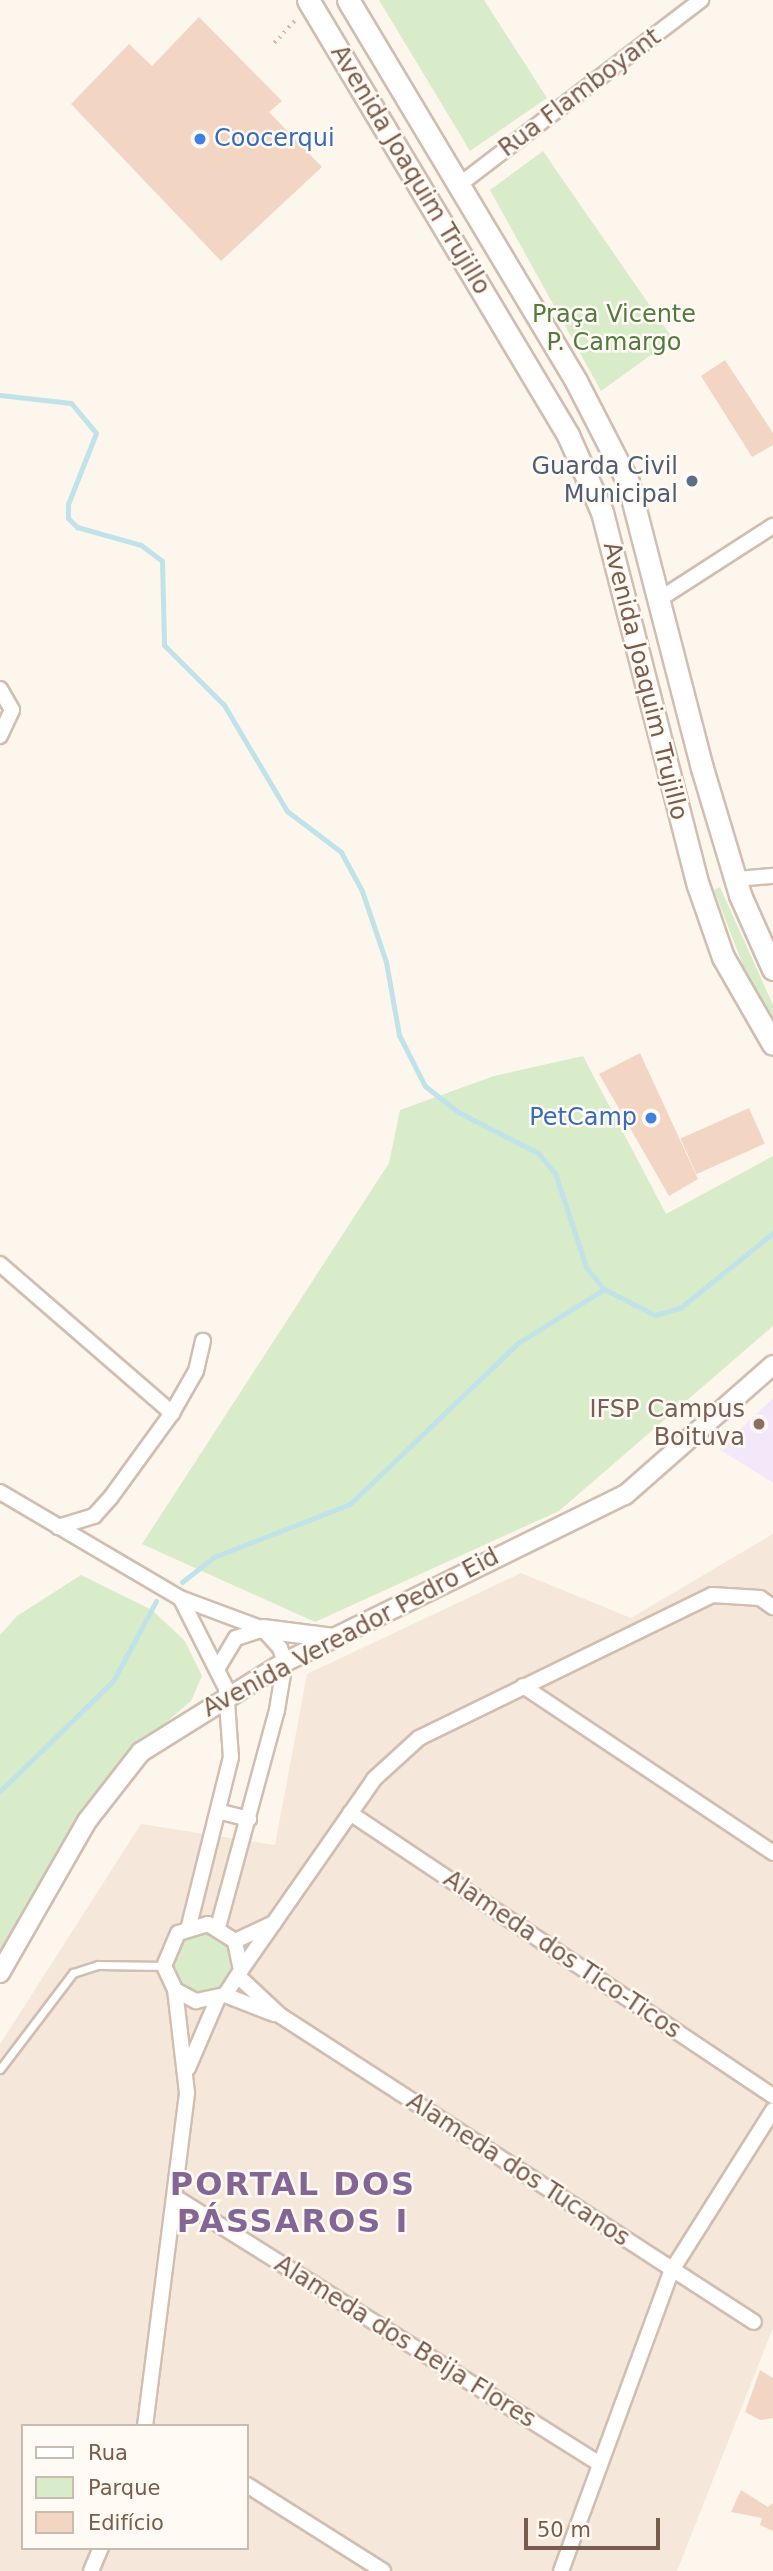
<!DOCTYPE html>
<html>
<head>
<meta charset="utf-8">
<style>
	body { margin:0 }
	#map { position:relative; width:773px; height:2571px; overflow:hidden; background:#fdf6ec; font-family:"DejaVu Sans",sans-serif }
	div>[style] { position:absolute }
	[style*='--x'] { left:calc(var(--x)*1px); top:calc(var(--y)*1px); width:calc(var(--w)*1px); rotate:calc(var(--a)*1deg) }
	.residential>* { inset:0; background:#f5e8da }
	.education>* { inset:0; background:#f3e8fa }
	.green>* { inset:0; background:#d8ecc9 }
	.round { border-radius:50% }
	.stream>* { height:5px; margin:-2.5px; padding:0 2.5px; transform-origin:2.5px; border-radius:2.5px; background:#bfe3e8 }
	.building>* { inset:0; background:#f3d5c3; transform-origin:0 0 }
	.path>* { height:3.5px; margin-top:-1.75px; transform-origin:0; background:repeating-linear-gradient(90deg,#d9b8a5 0 2px,transparent 0 7px) }
	.roads { filter:drop-shadow(2px 0 #d1beb0) drop-shadow(-2px 0 #d1beb0) drop-shadow(0 2px #d1beb0) drop-shadow(0 -2px #d1beb0) }
	.service>* { height:7px; margin:-3.5px; padding:0 3.5px; transform-origin:3.5px; border-radius:3.5px; background:#fff }
	.minor>* { height:14px; margin:-7px; padding:0 7px; transform-origin:7px; border-radius:7px; background:#fff }
	.tertiary>* { height:18px; margin:-9px; padding:0 9px; transform-origin:9px; border-radius:9px; background:#fff }
	.secondary>* { height:21px; margin:-10.5px; padding:0 10.5px; transform-origin:10.5px; border-radius:10.5px; background:#fff }
	.dots>* { width:19px; height:19px; translate:-50% -50%; box-sizing:border-box; border:4px solid #fffaf3; border-radius:50% }
	span { translate:-50% -50%; white-space:nowrap; text-align:center; line-height:1.15; -webkit-text-stroke:5px #fffaf3; paint-order:stroke }
	.street-label { font-size:24px; color:#7a5c4d }
	.shop-label { font-size:24px; color:#366cbe }
	.left { translate:0 -50%; text-align:left }
	.right { translate:-100% -50%; text-align:right }
	.park-label { font-size:24px; color:#537a41 }
	.service-label { font-size:24px; color:#4e5e75 }
	.education-label { font-size:24px; color:#785e54 }
	.district-label { font-size:32px; color:#846695; font-weight:700; letter-spacing:2px }
	.legend { position:absolute; left:21px; top:2424px; width:228px; height:126px; box-sizing:border-box; background:#fffaf3; border:2px solid #cabbb1; margin:0; padding:9px 12px; list-style:none; font-size:21px; color:#7a5c4d }
	.legend li { display:flex; align-items:center; gap:14px; height:35px }
	.legend b { width:35px; border:2px solid #cabbb1 }
	.scale { position:absolute; left:524px; top:2518px; width:136px; height:32px; box-sizing:border-box; border:4px solid #7a5c4d; border-top:0; padding-left:9px; font-size:21px; line-height:24px; white-space:nowrap; color:#7a5c4d; -webkit-text-stroke:5px #fffaf3; paint-order:stroke }
</style>
</head>
<body>
<div id="map">
	<div class="residential">
		<i style="clip-path:polygon(evenodd,773px 1534px,773px 2328px,677px 2571px,0 2571px,0 2044px,141px 1824px,275px 1845px,307px 1674px,521px 1573px,631px 1618px,773px 1534px,23px 2426px,247px 2426px,247px 2548px,23px 2548px,23px 2426px)"></i>
	</div>
	<div class="education">
		<i style="clip-path:polygon(773px 1398px,773px 1483px,719px 1449px)"></i>
	</div>
	<div class="green">
		<i style="clip-path:polygon(379px 0,484px 0,547px 98px,470px 151px)"></i>
		<i style="clip-path:polygon(543px 151px,673px 339px,601px 391px,490px 190px)"></i>
		<i style="clip-path:polygon(720px 887px,773px 1005px,773px 1026px,749px 981px,714px 890px)"></i>
		<i style="clip-path:polygon(583px 1056px,666px 1214px,773px 1156px,773px 1326px,559px 1511px,315px 1622px,142px 1544px,389px 1163px,400px 1110px,494px 1076px)"></i>
		<i style="clip-path:polygon(81px 1575px,152px 1610px,185px 1641px,202px 1676px,191px 1701px,133px 1751px,95px 1796px,0 1953px,0 1635px,17px 1616px)"></i>
		<i class="round" style="left:173px;top:1934px;width:60px;height:60px"></i>
	</div>
	<div class="stream">
		<i style="--x:0;--y:395;--w:71;--a:6.4"></i>
		<i style="--x:71;--y:403;--w:39;--a:50"></i>
		<i style="--x:96;--y:433;--w:76;--a:111.5"></i>
		<i style="--x:68;--y:504;--w:14;--a:90"></i>
		<i style="--x:68;--y:518;--w:13;--a:45"></i>
		<i style="--x:77;--y:527;--w:66;--a:15.7"></i>
		<i style="--x:141;--y:545;--w:26;--a:37"></i>
		<i style="--x:162;--y:561;--w:84;--a:88.6"></i>
		<i style="--x:164;--y:645;--w:85;--a:45"></i>
		<i style="--x:224;--y:705;--w:123;--a:59.3"></i>
		<i style="--x:287;--y:811;--w:68;--a:37.2"></i>
		<i style="--x:341;--y:852;--w:44;--a:61.7"></i>
		<i style="--x:362;--y:891;--w:75;--a:71.3"></i>
		<i style="--x:386;--y:962;--w:74;--a:79.9"></i>
		<i style="--x:399;--y:1035;--w:57;--a:63"></i>
		<i style="--x:425;--y:1086;--w:42;--a:38.2"></i>
		<i style="--x:458;--y:1112;--w:90;--a:27.1"></i>
		<i style="--x:538;--y:1153;--w:26;--a:50"></i>
		<i style="--x:555;--y:1173;--w:99;--a:71.7"></i>
		<i style="--x:586;--y:1267;--w:28;--a:51"></i>
		<i style="--x:604;--y:1289;--w:57;--a:27"></i>
		<i style="--x:655;--y:1315;--w:26;--a:-16"></i>
		<i style="--x:680;--y:1308;--w:119;--a:-38.9"></i>
		<i style="--x:182;--y:1582;--w:41;--a:-38"></i>
		<i style="--x:214;--y:1557;--w:146;--a:-21.3"></i>
		<i style="--x:350;--y:1504;--w:233;--a:-43.8"></i>
		<i style="--x:518;--y:1343;--w:102;--a:-32.1"></i>
		<i style="--x:0;--y:1791;--w:158;--a:-44.2"></i>
		<i style="--x:113;--y:1681;--w:91;--a:-61.7"></i>
	</div>
	<div class="building">
		<i style="clip-path:polygon(199px 17px,282px 101px,269px 112px,322px 167px,221px 261px,71px 104px,129px 44px,152px 66px)"></i>
		<i style="clip-path:polygon(725px 360px,773px 433px,773px 445px,752px 457px,701px 376px)"></i>
		<i style="clip-path:polygon(640px 1053px,698px 1179px,669px 1196px,599px 1074px)"></i>
		<i style="left:749px;top:1108px;width:39px;height:75px;rotate:66deg"></i>
		<i style="clip-path:polygon(760px 2370px,773px 2378px,773px 2418px,760px 2420px,745px 2412px)"></i>
		<i style="clip-path:polygon(741px 2490px,768px 2507px,773px 2503px,773px 2531px,760px 2525px,762px 2518px,731px 2512px)"></i>
	</div>
	<div class="path">
		<i style="--x:274;--y:43;--w:33;--a:-47"></i>
	</div>
	<div class="roads">
		<div class="service">
			<i style="--x:0;--y:2069;--w:121;--a:-52.8"></i>
			<i style="--x:73;--y:1973;--w:26;--a:-18"></i>
			<i style="--x:98;--y:1965;--w:66;--a:0.9"></i>
		</div>
		<div class="minor">
			<i style="--x:459;--y:185;--w:305;--a:-37.4"></i>
			<i style="--x:658;--y:600;--w:137;--a:-32.8"></i>
			<i style="--x:0;--y:689;--w:24;--a:60"></i>
			<i style="--x:12;--y:710;--w:29;--a:115"></i>
			<i style="--x:736;--y:879;--w:37;--a:-5"></i>
			<i style="--x:0;--y:1264;--w:228;--a:40.9"></i>
			<i style="--x:0;--y:1492;--w:209;--a:30.5"></i>
			<i style="--x:180;--y:1598;--w:89;--a:20.5"></i>
			<i style="--x:263;--y:1629;--w:25;--a:48"></i>
			<i style="--x:280;--y:1648;--w:15;--a:70"></i>
			<i style="--x:285;--y:1662;--w:49;--a:99.5"></i>
			<i style="--x:277;--y:1710;--w:225;--a:105.2"></i>
			<i style="--x:58;--y:1527;--w:38;--a:-17"></i>
			<i style="--x:94;--y:1516;--w:25;--a:-48"></i>
			<i style="--x:111;--y:1497;--w:104;--a:-54"></i>
			<i style="--x:172;--y:1413;--w:48;--a:-60.3"></i>
			<i style="--x:196;--y:1371;--w:31;--a:-77"></i>
			<i style="--x:181;--y:1599;--w:100;--a:63.2"></i>
			<i style="--x:226;--y:1688;--w:69;--a:85.9"></i>
			<i style="--x:231;--y:1757;--w:174;--a:104"></i>
			<i style="--x:219;--y:1666;--w:33;--a:-59"></i>
			<i style="--x:236;--y:1638;--w:28;--a:-18"></i>
			<i style="--x:523;--y:1686;--w:301;--a:33.7"></i>
			<i style="--x:221;--y:1812;--w:29;--a:14"></i>
			<i style="--x:350;--y:1813;--w:509;--a:33.78"></i>
			<i style="--x:235;--y:1941;--w:43;--a:-24.8"></i>
			<i style="--x:241;--y:1970;--w:233;--a:-55.1"></i>
			<i style="--x:374;--y:1779;--w:61;--a:-42.3"></i>
			<i style="--x:419;--y:1738;--w:326;--a:-26"></i>
			<i style="--x:712;--y:1595;--w:48;--a:3.6"></i>
			<i style="--x:760;--y:1598;--w:16;--a:35"></i>
			<i style="--x:239;--y:1977;--w:57;--a:42.9"></i>
			<i style="--x:281;--y:2016;--w:563;--a:32.9"></i>
			<i style="--x:225;--y:1995;--w:30;--a:-57"></i>
			<i style="--x:241;--y:1970;--w:30;--a:-102"></i>
			<i style="--x:235;--y:1941;--w:32;--a:-148"></i>
			<i style="--x:208;--y:1924;--w:31;--a:163"></i>
			<i style="--x:178;--y:1933;--w:36;--a:113"></i>
			<i style="--x:164;--y:1966;--w:26;--a:65"></i>
			<i style="--x:175;--y:1990;--w:24;--a:28"></i>
			<i style="--x:196;--y:2001;--w:30;--a:-12"></i>
			<i style="--x:225;--y:1995;--w:53;--a:21.2"></i>
			<i style="--x:188;--y:2068;--w:76;--a:-66.8"></i>
			<i style="--x:175;--y:2197;--w:502;--a:32.14"></i>
			<i style="--x:145;--y:2426;--w:336;--a:-82.8"></i>
			<i style="--x:187;--y:2093;--w:104;--a:-96.6"></i>
			<i style="--x:247;--y:2485;--w:161;--a:32.3"></i>
			<i style="--x:91;--y:2571;--w:25;--a:-67"></i>
			<i style="--x:561;--y:2571;--w:321;--a:-69.8"></i>
			<i style="--x:672;--y:2270;--w:189;--a:-57.7"></i>
		</div>
		<div class="tertiary">
			<i style="--x:263;--y:1629;--w:71;--a:7.3"></i>
			<i style="--x:0;--y:1973;--w:175;--a:-60.2"></i>
			<i style="--x:87;--y:1821;--w:88;--a:-52"></i>
			<i style="--x:141;--y:1752;--w:170;--a:-32"></i>
			<i style="--x:285;--y:1662;--w:379;--a:-26.2"></i>
			<i style="--x:625;--y:1495;--w:197;--a:-41.3"></i>
		</div>
		<div class="secondary">
			<i style="--x:308;--y:0;--w:507;--a:59.13"></i>
			<i style="--x:568;--y:435;--w:84;--a:66.2"></i>
			<i style="--x:602;--y:512;--w:385;--a:75.6"></i>
			<i style="--x:698;--y:885;--w:76;--a:70.9"></i>
			<i style="--x:723;--y:957;--w:100;--a:60.1"></i>
			<i style="--x:348;--y:0;--w:444;--a:59.1"></i>
			<i style="--x:576;--y:381;--w:114;--a:62.8"></i>
			<i style="--x:628;--y:482;--w:295;--a:75.5"></i>
			<i style="--x:702;--y:768;--w:133;--a:73.3"></i>
			<i style="--x:740;--y:895;--w:81;--a:66"></i>
		</div>
	</div>
	<div class="dots">
		<i style="left:200px;top:139px;background:#3f7fe0"></i>
		<i style="left:692px;top:481px;background:#5c6f8a"></i>
		<i style="left:651px;top:1118px;background:#3f7fe0"></i>
		<i style="left:759px;top:1424px;background:#8d6e63"></i>
	</div>
	<div class="street-label">
		<span style="left:580px;top:93px;rotate:-37deg">Rua Flamboyant</span>
		<span style="left:410px;top:170px;rotate:59deg">Avenida Joaquim Trujillo</span>
		<span style="left:645px;top:681px;rotate:76deg">Avenida Joaquim Trujillo</span>
		<span style="left:351px;top:1633px;rotate:-28deg">Avenida Vereador Pedro Eid</span>
		<span style="left:562px;top:1955px;rotate:34deg">Alameda dos Tico-Ticos</span>
		<span style="left:518px;top:2170px;rotate:33deg">Alameda dos Tucanos</span>
		<span style="left:405px;top:2342px;rotate:32deg">Alameda dos Beija Flores</span>
	</div>
	<div class="shop-label">
		<span class="left" style="left:214px;top:139px">Coocerqui</span>
		<span class="right" style="left:637px;top:1118px">PetCamp</span>
	</div>
	<div class="park-label">
		<span style="left:614px;top:329px">Praça Vicente<br>P. Camargo</span>
	</div>
	<div class="service-label">
		<span class="right" style="left:678px;top:481px">Guarda Civil<br>Municipal</span>
	</div>
	<div class="education-label">
		<span class="right" style="left:745px;top:1424px">IFSP Campus<br>Boituva</span>
	</div>
	<div class="district-label">
		<span style="left:293px;top:2203px">PORTAL DOS<br>PÁSSAROS I</span>
	</div>
	<ul class="legend">
	<li><b style="height:9px;background:#fff"></b>Rua</li>
	<li><b style="height:19px;background:#d8ecc9"></b>Parque</li>
	<li><b style="height:19px;background:#f3d5c3"></b>Edifício</li>
	</ul>
	<div class="scale">50 m</div>
</div>
</body>
</html>
